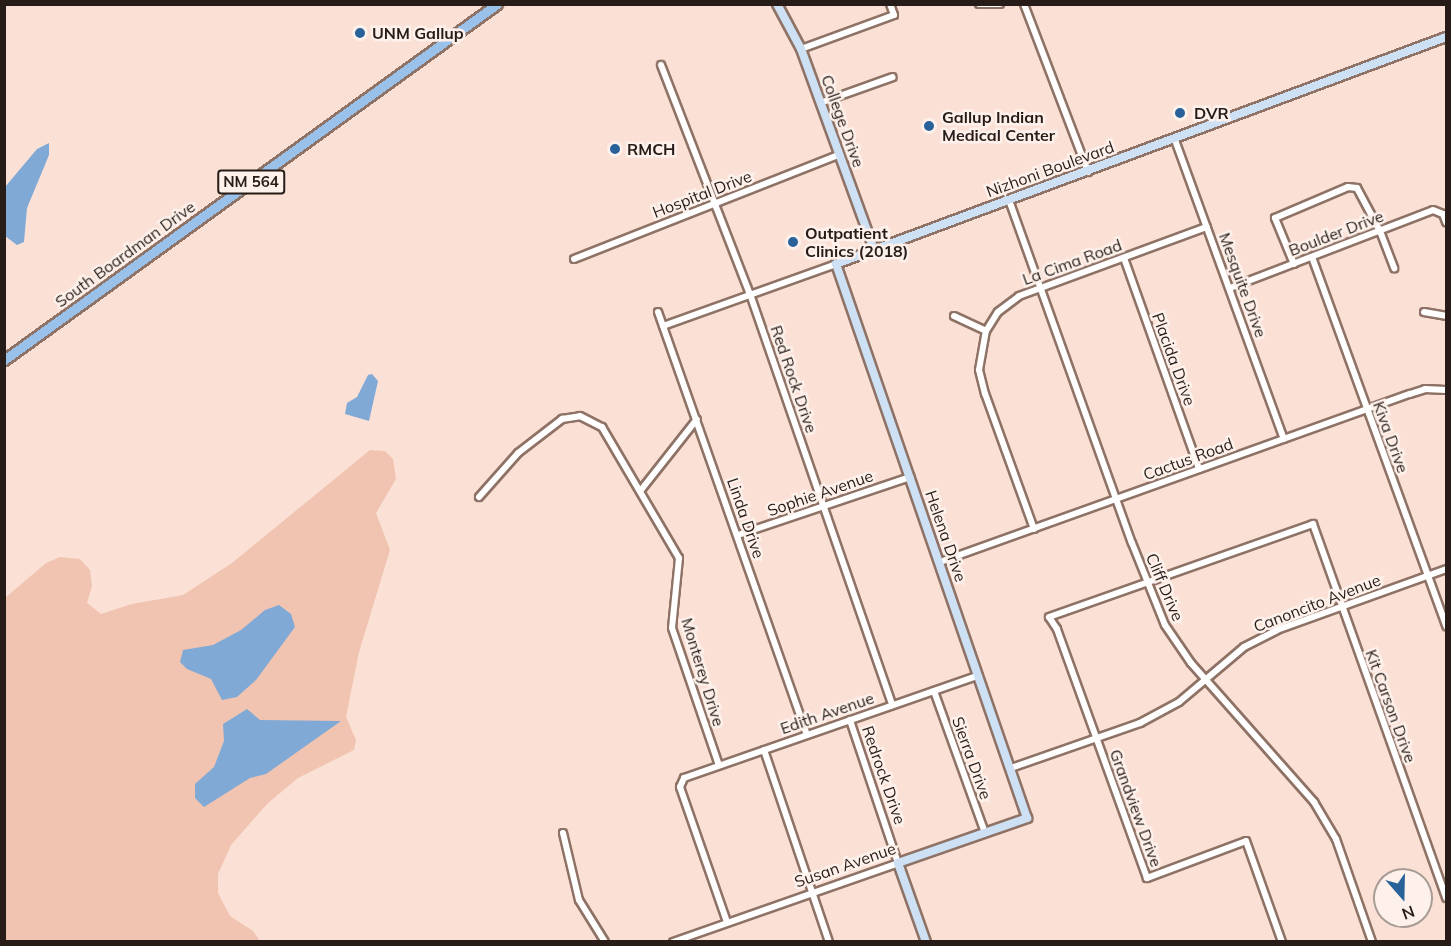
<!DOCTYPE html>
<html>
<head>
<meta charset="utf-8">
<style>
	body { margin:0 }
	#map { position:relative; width:1451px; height:946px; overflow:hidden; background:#fbe0d5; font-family:Mulish,sans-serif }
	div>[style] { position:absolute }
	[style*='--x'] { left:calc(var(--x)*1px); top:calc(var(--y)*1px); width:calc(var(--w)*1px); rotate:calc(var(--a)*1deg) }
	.green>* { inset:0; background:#f0c4b1 }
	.water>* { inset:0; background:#81a9d6 }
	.roads { filter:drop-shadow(2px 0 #8e7265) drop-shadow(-2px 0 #8e7265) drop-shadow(0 2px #8e7265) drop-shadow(0 -2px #8e7265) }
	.street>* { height:6px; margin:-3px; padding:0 3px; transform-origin:3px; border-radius:3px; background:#fff }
	.secondary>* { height:8px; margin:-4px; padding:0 4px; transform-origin:4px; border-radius:4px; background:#cde0f4 }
	.primary>* { height:9px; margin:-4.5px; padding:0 4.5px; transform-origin:4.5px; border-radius:4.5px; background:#9ac1ea }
	.dots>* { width:16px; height:16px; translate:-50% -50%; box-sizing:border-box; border:3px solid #fef1eb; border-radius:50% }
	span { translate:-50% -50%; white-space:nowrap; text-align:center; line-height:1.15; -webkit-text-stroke:5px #fef1eb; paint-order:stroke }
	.shield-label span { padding:2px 4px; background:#fef1eb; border:2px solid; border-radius:4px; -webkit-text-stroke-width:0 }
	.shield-label { font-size:15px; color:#271c17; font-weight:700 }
	.poi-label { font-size:16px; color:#271c17; font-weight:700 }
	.left { translate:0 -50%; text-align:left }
	.street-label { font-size:16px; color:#271c17 }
	.frame { position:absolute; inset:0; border:6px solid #271c17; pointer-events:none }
	.north { position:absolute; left:1373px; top:868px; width:60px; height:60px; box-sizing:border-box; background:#fef1eb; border:2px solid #a89c96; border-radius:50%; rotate:160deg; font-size:16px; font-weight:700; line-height:24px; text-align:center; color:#271c17 }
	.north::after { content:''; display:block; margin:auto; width:21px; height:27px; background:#296199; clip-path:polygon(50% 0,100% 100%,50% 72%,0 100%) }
</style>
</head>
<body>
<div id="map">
	<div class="green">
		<i style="clip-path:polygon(370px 450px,385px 451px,393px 459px,396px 479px,376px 513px,390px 550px,359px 652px,346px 717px,356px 740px,354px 750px,298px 778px,268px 803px,231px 845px,218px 874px,218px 893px,230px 916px,253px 931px,260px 941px,5px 942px,5px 598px,46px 563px,60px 557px,80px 559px,90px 570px,92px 586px,87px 603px,101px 614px,132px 604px,183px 595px,232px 563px)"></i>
	</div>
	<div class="water">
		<i style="clip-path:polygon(49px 143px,49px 155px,27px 208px,24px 242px,17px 245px,5px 236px,5px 187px,37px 149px)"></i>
		<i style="clip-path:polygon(372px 374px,378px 381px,369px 421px,345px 414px,347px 403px,357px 397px,368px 375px)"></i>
		<i style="clip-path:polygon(279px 605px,291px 614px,295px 627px,256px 680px,237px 697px,222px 700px,211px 679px,187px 669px,180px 662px,183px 650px,213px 645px,241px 630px,265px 610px)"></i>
		<i style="clip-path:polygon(247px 709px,260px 720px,341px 721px,266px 774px,250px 778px,204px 807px,195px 798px,195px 784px,214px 767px,224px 741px,223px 724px)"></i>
	</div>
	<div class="roads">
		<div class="street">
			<i style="--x:979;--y:4;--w:21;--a:0"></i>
			<i style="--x:1024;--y:4;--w:180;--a:69.1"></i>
			<i style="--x:801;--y:49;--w:99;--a:-20.1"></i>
			<i style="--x:894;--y:15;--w:12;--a:-110"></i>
			<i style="--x:661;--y:65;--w:246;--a:68.8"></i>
			<i style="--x:750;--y:294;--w:435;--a:70.9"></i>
			<i style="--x:820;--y:103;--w:77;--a:-19.6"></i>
			<i style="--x:1175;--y:140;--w:318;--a:70"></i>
			<i style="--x:1009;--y:200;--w:364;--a:70.3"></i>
			<i style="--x:1132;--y:543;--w:88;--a:68.1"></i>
			<i style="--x:1165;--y:625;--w:46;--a:55.6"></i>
			<i style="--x:1191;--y:663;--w:186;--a:48.5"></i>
			<i style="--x:1314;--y:802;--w:43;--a:59.3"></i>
			<i style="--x:1336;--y:839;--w:109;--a:70.7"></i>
			<i style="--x:1312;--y:257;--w:393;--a:70"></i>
			<i style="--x:1124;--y:258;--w:224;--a:70.4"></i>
			<i style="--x:574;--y:259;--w:286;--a:-21.5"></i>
			<i style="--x:1294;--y:264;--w:50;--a:-112.4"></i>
			<i style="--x:1275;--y:218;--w:79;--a:-23"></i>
			<i style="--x:1348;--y:187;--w:9;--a:6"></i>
			<i style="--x:1357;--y:188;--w:49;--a:61.9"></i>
			<i style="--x:1380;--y:231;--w:40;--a:69"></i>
			<i style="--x:1230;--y:288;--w:217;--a:-21"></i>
			<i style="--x:1433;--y:210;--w:11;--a:22"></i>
			<i style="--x:1443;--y:214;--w:9;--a:69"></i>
			<i style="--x:658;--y:312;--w:448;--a:70.6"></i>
			<i style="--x:1424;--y:312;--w:22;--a:10"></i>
			<i style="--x:954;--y:316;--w:35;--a:25"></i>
			<i style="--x:663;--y:326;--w:184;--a:-19.7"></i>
			<i style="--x:641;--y:490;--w:90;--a:-51.7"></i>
			<i style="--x:479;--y:497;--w:59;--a:-48.4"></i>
			<i style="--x:518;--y:453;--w:56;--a:-37.7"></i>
			<i style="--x:562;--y:419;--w:18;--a:-9"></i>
			<i style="--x:580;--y:416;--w:25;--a:27"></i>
			<i style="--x:602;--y:427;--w:152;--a:59.6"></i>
			<i style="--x:679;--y:558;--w:70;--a:95.7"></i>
			<i style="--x:672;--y:628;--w:145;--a:71.1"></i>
			<i style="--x:1034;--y:529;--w:144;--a:-109.9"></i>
			<i style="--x:985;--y:394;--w:25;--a:-104"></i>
			<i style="--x:979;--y:370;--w:40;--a:-80"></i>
			<i style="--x:986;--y:331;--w:22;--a:-58"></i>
			<i style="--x:998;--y:312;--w:26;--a:-37"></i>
			<i style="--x:1019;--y:296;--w:200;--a:-20.2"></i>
			<i style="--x:738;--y:535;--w:182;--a:-18.6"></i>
			<i style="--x:940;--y:562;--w:499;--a:-19.7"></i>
			<i style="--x:1410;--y:394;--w:16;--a:-18"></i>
			<i style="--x:1425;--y:389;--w:21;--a:3"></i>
			<i style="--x:934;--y:691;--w:151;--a:70.2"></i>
			<i style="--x:764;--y:750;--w:203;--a:71.3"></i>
			<i style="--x:1011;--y:768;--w:137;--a:-19.2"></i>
			<i style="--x:1140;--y:723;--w:44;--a:-28.3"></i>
			<i style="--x:1179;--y:702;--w:85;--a:-40.2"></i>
			<i style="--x:1244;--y:647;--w:37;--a:-27"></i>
			<i style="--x:1277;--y:630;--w:180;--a:-19.8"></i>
			<i style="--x:563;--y:833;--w:69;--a:76.6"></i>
			<i style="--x:579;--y:900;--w:49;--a:58.2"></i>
			<i style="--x:727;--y:922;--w:143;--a:-109.2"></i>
			<i style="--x:680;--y:787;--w:10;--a:-66"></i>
			<i style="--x:684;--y:778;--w:312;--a:-19.2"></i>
			<i style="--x:673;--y:942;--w:238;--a:-19.3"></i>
			<i style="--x:898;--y:863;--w:151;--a:-108.6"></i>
			<i style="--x:1282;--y:942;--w:107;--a:-109.6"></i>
			<i style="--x:1246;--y:841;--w:106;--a:159.5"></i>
			<i style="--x:1147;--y:878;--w:265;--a:-109.9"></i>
			<i style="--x:1057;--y:629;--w:14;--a:-124"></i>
			<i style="--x:1049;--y:617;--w:280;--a:-19.4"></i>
			<i style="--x:1313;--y:524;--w:397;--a:70.4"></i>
		</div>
		<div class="secondary">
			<i style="--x:777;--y:4;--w:51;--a:61.9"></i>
			<i style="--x:801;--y:49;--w:214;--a:70"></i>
			<i style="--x:926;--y:942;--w:84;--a:-109.5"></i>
			<i style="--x:898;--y:863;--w:137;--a:-19.2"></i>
			<i style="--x:1027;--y:818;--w:586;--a:-109.02"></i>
			<i style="--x:836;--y:264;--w:651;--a:-20.41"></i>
		</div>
		<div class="primary">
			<i style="--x:4;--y:360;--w:608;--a:-35.83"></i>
		</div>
	</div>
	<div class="dots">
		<i style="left:360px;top:33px;background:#296199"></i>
		<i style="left:1180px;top:113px;background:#296199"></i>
		<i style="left:929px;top:126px;background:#296199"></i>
		<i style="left:615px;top:149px;background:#296199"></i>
		<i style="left:793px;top:242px;background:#296199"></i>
	</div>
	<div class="shield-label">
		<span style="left:251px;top:182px">NM 564</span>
	</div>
	<div class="poi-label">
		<span class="left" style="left:372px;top:33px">UNM Gallup</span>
		<span class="left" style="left:1194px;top:113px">DVR</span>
		<span class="left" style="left:942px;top:126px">Gallup Indian<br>Medical Center</span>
		<span class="left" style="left:627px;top:149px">RMCH</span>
		<span class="left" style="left:805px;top:242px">Outpatient<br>Clinics (2018)</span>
	</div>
	<div class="street-label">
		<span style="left:843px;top:121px;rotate:70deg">College Drive</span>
		<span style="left:1050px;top:169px;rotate:-20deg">Nizhoni Boulevard</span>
		<span style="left:702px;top:194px;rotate:-21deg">Hospital Drive</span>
		<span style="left:1336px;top:233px;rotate:-21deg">Boulder Drive</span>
		<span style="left:125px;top:254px;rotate:-36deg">South Boardman Drive</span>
		<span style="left:1072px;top:262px;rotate:-20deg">La Cima Road</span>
		<span style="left:1243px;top:285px;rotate:70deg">Mesquite Drive</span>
		<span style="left:1174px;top:359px;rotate:70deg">Placida Drive</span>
		<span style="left:794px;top:379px;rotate:71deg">Red Rock Drive</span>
		<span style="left:1391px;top:437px;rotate:70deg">Kiva Drive</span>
		<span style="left:1188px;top:459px;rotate:-20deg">Cactus Road</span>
		<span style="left:820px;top:493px;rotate:-19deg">Sophie Avenue</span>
		<span style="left:746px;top:518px;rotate:71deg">Linda Drive</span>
		<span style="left:946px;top:536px;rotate:71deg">Helena Drive</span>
		<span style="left:1165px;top:587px;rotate:67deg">Cliff Drive</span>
		<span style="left:1317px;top:603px;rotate:-21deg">Canoncito Avenue</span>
		<span style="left:703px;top:672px;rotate:73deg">Monterey Drive</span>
		<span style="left:1391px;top:706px;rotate:70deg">Kit Carson Drive</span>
		<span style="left:827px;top:713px;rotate:-19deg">Edith Avenue</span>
		<span style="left:972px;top:758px;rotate:70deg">Sierra Drive</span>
		<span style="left:884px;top:775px;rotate:71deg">Redrock Drive</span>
		<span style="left:1136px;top:808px;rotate:70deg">Grandview Drive</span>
		<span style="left:845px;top:865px;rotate:-19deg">Susan Avenue</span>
	</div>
	<div class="frame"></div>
	<div class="north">N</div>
</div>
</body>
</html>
